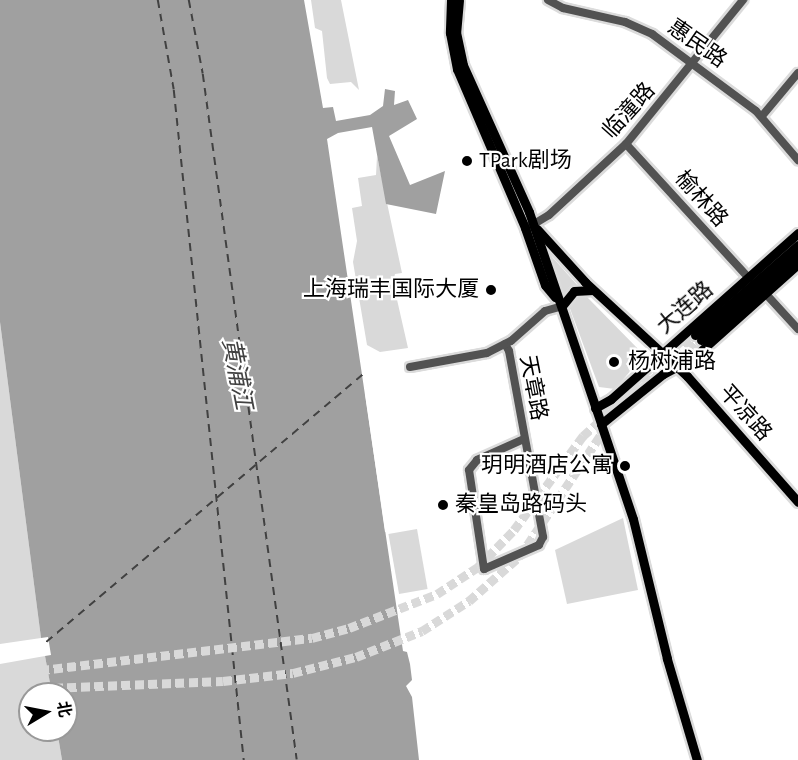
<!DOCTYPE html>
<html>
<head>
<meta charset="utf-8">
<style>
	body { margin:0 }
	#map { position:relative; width:798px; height:760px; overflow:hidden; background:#fff; font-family:"Alegreya Sans","Noto Sans SC",sans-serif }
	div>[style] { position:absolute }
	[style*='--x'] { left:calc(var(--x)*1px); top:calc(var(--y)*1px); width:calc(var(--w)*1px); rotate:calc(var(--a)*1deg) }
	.green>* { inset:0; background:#d9d9d9; transform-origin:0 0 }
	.water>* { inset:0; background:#a0a0a0 }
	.pier>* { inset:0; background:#fff }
	.ferry>* { height:1.5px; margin-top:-0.75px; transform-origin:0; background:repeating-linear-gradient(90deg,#414141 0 8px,transparent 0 14px) }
	.major-tunnel>* { height:9px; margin-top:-4.5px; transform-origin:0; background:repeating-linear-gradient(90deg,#d9d9d9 0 9px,transparent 0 13.5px) }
	.roads { filter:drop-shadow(2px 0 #dbdbdb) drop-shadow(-2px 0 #dbdbdb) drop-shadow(0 2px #dbdbdb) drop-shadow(0 -2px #dbdbdb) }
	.minor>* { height:8px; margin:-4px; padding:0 4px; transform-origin:4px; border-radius:4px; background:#525252 }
	.major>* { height:9px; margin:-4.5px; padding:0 4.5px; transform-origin:4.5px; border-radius:4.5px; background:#000 }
	.dots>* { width:16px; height:16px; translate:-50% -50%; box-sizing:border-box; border:3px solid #fff; border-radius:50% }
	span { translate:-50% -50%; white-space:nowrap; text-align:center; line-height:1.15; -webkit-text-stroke:4.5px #fff; paint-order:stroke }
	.street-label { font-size:22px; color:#000 }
	.poi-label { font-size:22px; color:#000 }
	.left { translate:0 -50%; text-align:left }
	.right { translate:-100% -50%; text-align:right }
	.water-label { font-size:24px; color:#414141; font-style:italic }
	.north { position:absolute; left:18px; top:682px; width:60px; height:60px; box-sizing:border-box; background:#fff; border:2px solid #999; border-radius:50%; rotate:80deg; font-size:16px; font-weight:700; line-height:24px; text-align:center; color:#000 }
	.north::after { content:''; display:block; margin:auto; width:21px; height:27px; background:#000; clip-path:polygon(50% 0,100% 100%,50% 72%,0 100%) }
</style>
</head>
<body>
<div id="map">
	<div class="green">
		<i style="clip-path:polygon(311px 0,341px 0,359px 90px,351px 82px,330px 84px,327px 78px,322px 31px,315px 28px)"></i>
		<i style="clip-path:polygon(377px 156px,402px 273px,395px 274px,393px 282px,408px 348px,380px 352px,367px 345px,353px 262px,357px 241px,352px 208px,362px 206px,358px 178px,376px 175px)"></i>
		<i style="clip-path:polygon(546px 251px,555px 260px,579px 287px,563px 296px)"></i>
		<i style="clip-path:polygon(577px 297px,587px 297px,644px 355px,615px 389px,599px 387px,569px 306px)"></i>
		<i style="clip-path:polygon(0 322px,41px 638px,0 644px)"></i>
		<i style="clip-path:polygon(623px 518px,638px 590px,567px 604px,555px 550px)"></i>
		<i style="left:417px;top:529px;width:61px;height:29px;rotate:80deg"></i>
		<i style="clip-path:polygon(45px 656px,52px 694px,30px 694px,30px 730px,57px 730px,62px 760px,0 760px,0 664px)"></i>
	</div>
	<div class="water">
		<i style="clip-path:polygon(0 0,304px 0,323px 108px,333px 107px,336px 121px,370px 115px,383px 106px,385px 89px,395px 91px,394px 105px,408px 100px,417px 119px,389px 136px,410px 185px,445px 171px,436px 214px,386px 204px,372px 127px,338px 133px,327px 139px,403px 651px,407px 652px,410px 664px,412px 680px,406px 686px,412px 697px,419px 760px,62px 760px,57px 730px,66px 730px,66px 694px,52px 694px,45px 656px,51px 655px,48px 637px,41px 638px,0 322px)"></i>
	</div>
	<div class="pier">
		<i style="clip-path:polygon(368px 392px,390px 531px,385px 532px,365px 393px)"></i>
	</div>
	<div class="ferry">
		<i style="--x:158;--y:0;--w:91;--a:79.9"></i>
		<i style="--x:174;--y:90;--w:674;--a:84.04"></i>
		<i style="--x:189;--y:0;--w:75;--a:79.3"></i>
		<i style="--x:203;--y:74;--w:692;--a:82.2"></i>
		<i style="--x:46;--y:642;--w:417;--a:-40.2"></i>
	</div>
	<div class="major-tunnel">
		<i style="--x:668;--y:368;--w:43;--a:-40.3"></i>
		<i style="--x:0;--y:675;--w:314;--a:-6.8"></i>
		<i style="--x:312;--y:638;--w:38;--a:-15"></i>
		<i style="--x:349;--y:628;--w:94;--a:-21.1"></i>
		<i style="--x:437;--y:594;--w:49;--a:-33.4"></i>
		<i style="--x:478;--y:567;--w:52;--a:-45.8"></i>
		<i style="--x:514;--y:530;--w:117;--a:-53.7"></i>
		<i style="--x:583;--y:436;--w:151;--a:-42"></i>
		<i style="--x:0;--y:690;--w:223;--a:-2.3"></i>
		<i style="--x:223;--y:681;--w:70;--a:-6.5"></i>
		<i style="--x:293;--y:673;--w:65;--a:-14.3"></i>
		<i style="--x:356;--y:657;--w:71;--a:-21.5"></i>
		<i style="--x:422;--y:631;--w:56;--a:-32.6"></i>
		<i style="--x:469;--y:601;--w:68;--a:-41.4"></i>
		<i style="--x:520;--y:556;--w:155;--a:-56.3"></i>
	</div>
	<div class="roads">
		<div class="minor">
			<i style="--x:548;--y:0;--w:17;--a:28"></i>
			<i style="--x:563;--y:8;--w:64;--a:12.7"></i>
			<i style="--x:625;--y:22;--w:30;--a:24"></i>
			<i style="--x:652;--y:34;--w:129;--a:36.5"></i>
			<i style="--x:756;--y:111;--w:65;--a:49.4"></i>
			<i style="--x:762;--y:116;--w:56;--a:-50.1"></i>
			<i style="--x:626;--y:144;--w:182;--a:47.5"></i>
			<i style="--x:529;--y:227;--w:23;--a:-31"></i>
			<i style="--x:549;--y:215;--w:105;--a:-42.7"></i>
			<i style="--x:626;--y:144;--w:186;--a:-50.9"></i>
			<i style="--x:765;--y:293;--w:49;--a:47.5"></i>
			<i style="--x:505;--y:344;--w:8;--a:60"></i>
			<i style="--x:509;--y:351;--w:189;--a:79.6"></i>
			<i style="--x:543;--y:537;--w:9;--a:117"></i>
			<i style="--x:539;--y:545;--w:60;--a:156.4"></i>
			<i style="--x:484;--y:569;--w:100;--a:-98.6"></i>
			<i style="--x:469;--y:470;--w:13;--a:-51"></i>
			<i style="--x:477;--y:460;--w:51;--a:-24.1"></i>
			<i style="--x:410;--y:367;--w:78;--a:-10.3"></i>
			<i style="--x:487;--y:353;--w:27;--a:-27"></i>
			<i style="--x:511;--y:341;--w:45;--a:-41.4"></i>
			<i style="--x:545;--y:311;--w:18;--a:-16"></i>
		</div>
		<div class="major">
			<i style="--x:451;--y:0;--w:33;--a:92"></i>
			<i style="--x:450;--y:33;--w:37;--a:79"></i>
			<i style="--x:457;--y:69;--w:173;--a:66.8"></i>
			<i style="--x:525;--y:228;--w:60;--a:70.7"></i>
			<i style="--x:545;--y:285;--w:16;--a:50"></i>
			<i style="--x:459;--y:0;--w:32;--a:95"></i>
			<i style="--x:456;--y:32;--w:34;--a:78"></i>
			<i style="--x:463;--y:65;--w:161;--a:65.8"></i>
			<i style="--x:529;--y:212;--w:224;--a:71.2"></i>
			<i style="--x:601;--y:424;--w:100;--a:71.4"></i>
			<i style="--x:633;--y:519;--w:144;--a:76.3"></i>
			<i style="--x:667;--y:659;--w:105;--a:73.5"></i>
			<i style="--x:537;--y:229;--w:72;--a:47.8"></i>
			<i style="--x:585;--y:282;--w:139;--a:42.7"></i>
			<i style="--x:687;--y:376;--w:168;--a:48.6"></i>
			<i style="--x:562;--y:306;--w:19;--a:-51"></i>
			<i style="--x:574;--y:291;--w:19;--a:-3"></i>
			<i style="--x:695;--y:335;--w:137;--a:-41.1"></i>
			<i style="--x:701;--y:340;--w:129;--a:-41.2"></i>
			<i style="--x:595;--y:408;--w:18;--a:-29"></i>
			<i style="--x:611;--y:399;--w:250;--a:-41.6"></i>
			<i style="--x:601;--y:424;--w:80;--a:-38.9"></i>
			<i style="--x:663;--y:374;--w:34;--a:-28"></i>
			<i style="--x:693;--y:358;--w:141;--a:-41.8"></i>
		</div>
	</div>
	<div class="dots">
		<i style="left:467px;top:161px;background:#000"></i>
		<i style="left:491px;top:290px;background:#000"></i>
		<i style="left:614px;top:362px;background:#000"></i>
		<i style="left:625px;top:466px;background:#000"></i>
		<i style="left:443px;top:505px;background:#000"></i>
	</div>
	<div class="street-label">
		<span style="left:697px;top:44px;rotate:35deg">惠民路</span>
		<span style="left:629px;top:111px;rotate:-48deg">临潼路</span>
		<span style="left:701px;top:199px;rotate:48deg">榆林路</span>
		<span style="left:685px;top:308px;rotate:-41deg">大连路</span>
		<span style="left:533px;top:388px;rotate:79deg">天章路</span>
		<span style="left:745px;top:413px;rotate:48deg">平凉路</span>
	</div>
	<div class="poi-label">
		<span class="left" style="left:479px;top:161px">TPark剧场</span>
		<span class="right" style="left:479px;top:290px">上海瑞丰国际大厦</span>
		<span class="left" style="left:628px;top:362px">杨树浦路</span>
		<span class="right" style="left:613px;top:466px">玥明酒店公寓</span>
		<span class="left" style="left:455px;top:505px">秦皇岛路码头</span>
	</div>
	<div class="water-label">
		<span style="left:236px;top:374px;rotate:79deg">黄浦江</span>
	</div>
	<div class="north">北</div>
</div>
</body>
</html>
